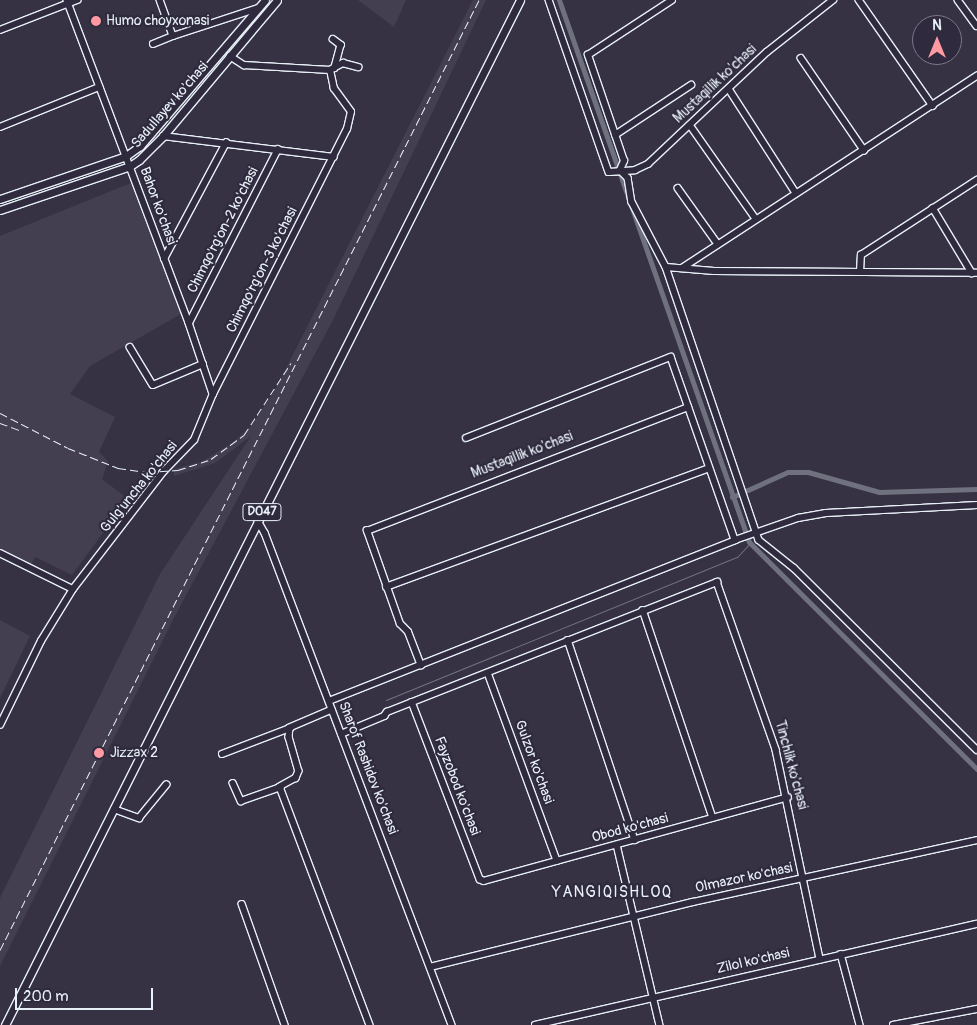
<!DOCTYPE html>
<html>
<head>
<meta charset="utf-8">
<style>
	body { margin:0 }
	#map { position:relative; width:977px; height:1025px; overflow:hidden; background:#363244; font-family:Pangolin,sans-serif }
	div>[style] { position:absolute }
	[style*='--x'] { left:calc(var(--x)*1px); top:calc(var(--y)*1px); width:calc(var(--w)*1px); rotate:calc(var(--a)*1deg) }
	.built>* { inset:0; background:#433f51 }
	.stream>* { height:1px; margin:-0.5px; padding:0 0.5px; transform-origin:0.5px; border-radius:0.5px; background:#70717f }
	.canal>* { height:5px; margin:-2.5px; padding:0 2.5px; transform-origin:2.5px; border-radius:2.5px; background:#70717f }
	.roads { filter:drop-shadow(1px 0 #e8f1f8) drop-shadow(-1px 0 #e8f1f8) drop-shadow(0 1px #e8f1f8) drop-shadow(0 -1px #e8f1f8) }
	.minor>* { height:5.5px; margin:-2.75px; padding:0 2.75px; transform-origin:2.75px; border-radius:2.75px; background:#2f2a3d }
	.major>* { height:7px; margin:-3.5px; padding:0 3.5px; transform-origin:3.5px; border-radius:3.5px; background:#2f2a3d }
	.rail>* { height:1px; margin-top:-0.5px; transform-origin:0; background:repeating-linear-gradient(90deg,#e8f1f8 0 8px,transparent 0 12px) }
	.dots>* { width:14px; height:14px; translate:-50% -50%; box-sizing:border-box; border:2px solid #2f2a3d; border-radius:50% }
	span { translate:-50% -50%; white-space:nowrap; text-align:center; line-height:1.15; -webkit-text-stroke:4.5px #2f2a3d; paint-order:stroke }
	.shield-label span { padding:1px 4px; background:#2f2a3d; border:1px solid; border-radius:4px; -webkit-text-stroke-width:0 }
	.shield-label { font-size:12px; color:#e8f1f8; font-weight:700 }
	.poi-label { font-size:14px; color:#e8f1f8 }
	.left { translate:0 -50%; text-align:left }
	.street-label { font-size:14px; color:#e8f1f8 }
	.quarter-label { font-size:16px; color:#e8f1f8; letter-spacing:1px }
	.north { position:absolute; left:912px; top:15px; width:50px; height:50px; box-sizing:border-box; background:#2f2a3d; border:1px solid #797a88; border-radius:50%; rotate:0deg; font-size:14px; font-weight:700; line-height:20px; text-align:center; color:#e8f1f8 }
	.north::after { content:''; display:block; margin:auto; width:18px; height:22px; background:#ff9aa2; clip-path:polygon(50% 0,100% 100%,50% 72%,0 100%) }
	.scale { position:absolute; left:15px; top:988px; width:138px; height:22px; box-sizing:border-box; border:2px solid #e8f1f8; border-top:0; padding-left:6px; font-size:15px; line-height:18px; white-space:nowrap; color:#e8f1f8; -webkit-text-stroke:4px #2f2a3d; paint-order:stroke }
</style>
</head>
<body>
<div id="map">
	<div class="built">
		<i style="clip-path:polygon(358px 0,406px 0,394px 27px)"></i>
		<i style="clip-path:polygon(473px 0,486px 0,333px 320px,174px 618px,0 966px,0 898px,160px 574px,251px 436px,215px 463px,174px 476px,174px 469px,201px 462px,232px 443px,251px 426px,276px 388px)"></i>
		<i style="clip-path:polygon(131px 183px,181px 314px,90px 366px,70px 394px,115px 417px,99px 452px,108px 461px,102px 479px,128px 499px,72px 575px,35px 557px,31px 564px,0 549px,0 236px)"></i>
		<i style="clip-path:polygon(0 620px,30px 636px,0 698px)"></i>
	</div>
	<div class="stream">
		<i style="--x:386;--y:700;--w:380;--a:-22.2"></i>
		<i style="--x:738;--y:556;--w:18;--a:-47"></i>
	</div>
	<div class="canal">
		<i style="--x:559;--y:0;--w:574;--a:70.68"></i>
		<i style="--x:749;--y:542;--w:322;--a:44.9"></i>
		<i style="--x:732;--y:497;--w:61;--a:-24.1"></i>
		<i style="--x:788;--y:472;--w:20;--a:0"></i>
		<i style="--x:808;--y:472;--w:74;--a:15.7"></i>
		<i style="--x:879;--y:492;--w:98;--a:-1.8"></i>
	</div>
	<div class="roads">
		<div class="minor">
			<i style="--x:67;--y:0;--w:345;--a:69.3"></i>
			<i style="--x:189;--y:323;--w:75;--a:71.3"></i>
			<i style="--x:160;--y:0;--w:38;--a:70"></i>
			<i style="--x:173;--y:36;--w:89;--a:-18.2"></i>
			<i style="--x:549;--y:0;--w:182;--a:70.8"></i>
			<i style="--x:609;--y:172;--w:26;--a:-4"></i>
			<i style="--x:635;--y:170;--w:14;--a:-25"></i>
			<i style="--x:648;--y:164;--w:163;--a:-43.3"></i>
			<i style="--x:767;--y:52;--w:84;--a:-38.2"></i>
			<i style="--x:859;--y:0;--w:129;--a:55.1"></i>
			<i style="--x:958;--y:0;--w:32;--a:54"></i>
			<i style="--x:0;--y:30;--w:83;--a:-21.3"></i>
			<i style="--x:333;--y:39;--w:10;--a:37"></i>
			<i style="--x:341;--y:45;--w:24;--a:105"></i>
			<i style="--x:153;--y:44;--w:22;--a:-22"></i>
			<i style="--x:230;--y:56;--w:17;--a:33"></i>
			<i style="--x:244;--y:65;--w:86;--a:3.3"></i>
			<i style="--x:330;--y:70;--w:15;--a:-28"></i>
			<i style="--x:343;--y:63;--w:16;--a:15"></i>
			<i style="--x:801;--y:58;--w:112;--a:55.6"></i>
			<i style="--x:729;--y:89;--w:124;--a:57.2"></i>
			<i style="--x:690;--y:125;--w:115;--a:54.9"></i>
			<i style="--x:0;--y:127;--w:107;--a:-22"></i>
			<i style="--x:615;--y:135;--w:91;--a:-33.3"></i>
			<i style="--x:163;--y:136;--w:172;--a:7"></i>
			<i style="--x:620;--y:170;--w:11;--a:45"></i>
			<i style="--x:628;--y:178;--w:24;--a:81"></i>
			<i style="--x:632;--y:202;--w:73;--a:62.4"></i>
			<i style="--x:666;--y:267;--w:288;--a:71.2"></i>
			<i style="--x:759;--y:540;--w:45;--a:38.7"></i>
			<i style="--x:794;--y:568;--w:258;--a:44.8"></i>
			<i style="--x:620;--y:170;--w:10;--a:-66"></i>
			<i style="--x:624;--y:161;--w:112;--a:-108.8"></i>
			<i style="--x:588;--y:55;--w:100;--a:-33.2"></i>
			<i style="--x:678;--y:188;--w:69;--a:54.5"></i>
			<i style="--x:933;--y:208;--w:76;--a:59"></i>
			<i style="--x:164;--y:259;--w:132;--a:-61.9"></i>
			<i style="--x:666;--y:267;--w:48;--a:4.8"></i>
			<i style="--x:714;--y:271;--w:263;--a:0.4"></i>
			<i style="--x:682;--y:268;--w:352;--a:-33.1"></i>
			<i style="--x:860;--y:272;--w:17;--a:-87"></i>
			<i style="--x:861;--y:255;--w:138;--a:-32.9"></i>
			<i style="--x:189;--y:323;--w:195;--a:-62.9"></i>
			<i style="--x:130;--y:347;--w:44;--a:58.8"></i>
			<i style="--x:153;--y:385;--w:54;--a:-22.8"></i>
			<i style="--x:466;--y:438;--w:220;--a:-21.6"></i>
			<i style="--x:671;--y:357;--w:194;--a:70.7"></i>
			<i style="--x:258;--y:521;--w:14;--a:60"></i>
			<i style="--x:265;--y:533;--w:526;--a:69.19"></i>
			<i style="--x:0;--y:553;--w:81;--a:26.3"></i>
			<i style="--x:386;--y:587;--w:344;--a:-20.2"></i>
			<i style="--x:643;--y:610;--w:219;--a:71.4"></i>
			<i style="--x:568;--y:640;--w:211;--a:71.5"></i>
			<i style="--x:421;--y:666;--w:36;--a:-111"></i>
			<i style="--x:408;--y:632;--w:11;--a:-135"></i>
			<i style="--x:400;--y:624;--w:99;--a:-109.5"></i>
			<i style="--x:367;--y:531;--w:344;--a:-21.1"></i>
			<i style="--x:488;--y:673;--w:200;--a:69.8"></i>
			<i style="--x:329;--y:701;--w:437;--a:-21.6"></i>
			<i style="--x:735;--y:540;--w:67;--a:-19.2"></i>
			<i style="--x:798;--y:518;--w:28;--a:-10"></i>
			<i style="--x:826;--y:513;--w:151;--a:-3"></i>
			<i style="--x:412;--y:702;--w:190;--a:69"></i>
			<i style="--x:480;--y:879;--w:4;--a:27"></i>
			<i style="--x:484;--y:881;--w:315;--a:-15.4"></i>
			<i style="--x:332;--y:710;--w:46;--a:156.8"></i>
			<i style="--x:290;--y:728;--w:9;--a:96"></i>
			<i style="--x:289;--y:737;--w:35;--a:74"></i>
			<i style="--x:299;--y:771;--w:8;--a:113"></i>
			<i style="--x:296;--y:778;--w:18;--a:151"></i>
			<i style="--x:280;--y:787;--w:254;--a:69.3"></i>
			<i style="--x:0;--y:725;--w:93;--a:-64"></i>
			<i style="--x:41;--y:641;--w:61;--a:-58.4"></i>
			<i style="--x:73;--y:589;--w:149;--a:-52.4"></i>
			<i style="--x:164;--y:471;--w:43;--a:-45.9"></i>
			<i style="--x:194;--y:440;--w:50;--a:-67.6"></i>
			<i style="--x:213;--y:394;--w:297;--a:-63.2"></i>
			<i style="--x:347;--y:129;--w:17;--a:-77"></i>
			<i style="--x:351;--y:112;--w:29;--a:-126"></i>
			<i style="--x:334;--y:89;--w:19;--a:-102"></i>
			<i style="--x:341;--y:734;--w:47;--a:-22.7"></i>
			<i style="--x:384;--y:716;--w:5;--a:-53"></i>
			<i style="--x:387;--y:712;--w:355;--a:-21.5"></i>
			<i style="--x:717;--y:582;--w:178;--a:70.6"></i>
			<i style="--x:776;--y:750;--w:214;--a:78.1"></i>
			<i style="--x:222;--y:754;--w:73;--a:-20.9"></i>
			<i style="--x:233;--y:783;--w:20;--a:66"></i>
			<i style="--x:241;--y:801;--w:42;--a:-19.3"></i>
			<i style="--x:114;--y:809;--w:27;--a:20"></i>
			<i style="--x:139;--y:818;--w:43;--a:-50.7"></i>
			<i style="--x:617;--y:845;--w:185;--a:76.6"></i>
			<i style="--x:242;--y:904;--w:128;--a:70.4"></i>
			<i style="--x:841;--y:954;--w:73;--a:75"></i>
			<i style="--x:430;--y:967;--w:271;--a:-13.9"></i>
			<i style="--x:693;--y:902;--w:291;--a:-12.3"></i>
			<i style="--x:535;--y:1025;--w:453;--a:-12.9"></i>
			<i style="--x:893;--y:1025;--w:86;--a:-10.8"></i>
		</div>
		<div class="major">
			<i style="--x:0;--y:199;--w:133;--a:-18.8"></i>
			<i style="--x:126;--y:156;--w:17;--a:-36"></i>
			<i style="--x:140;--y:146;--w:192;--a:-49.4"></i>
			<i style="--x:0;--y:210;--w:137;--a:-18.7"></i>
			<i style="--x:130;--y:166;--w:11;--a:-34"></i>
			<i style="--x:139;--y:160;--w:34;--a:-45"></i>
			<i style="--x:163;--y:136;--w:177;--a:-50"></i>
			<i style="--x:5;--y:1025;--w:1147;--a:-63.32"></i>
		</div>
	</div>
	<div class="rail">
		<i style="--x:0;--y:413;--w:76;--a:27.2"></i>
		<i style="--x:68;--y:448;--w:54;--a:21.8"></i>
		<i style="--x:118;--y:468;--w:30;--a:8"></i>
		<i style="--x:148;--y:472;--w:30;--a:-4"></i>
		<i style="--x:178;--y:470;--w:35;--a:-18"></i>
		<i style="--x:211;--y:459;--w:41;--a:-36"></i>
		<i style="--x:244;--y:435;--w:86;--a:-56.9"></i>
		<i style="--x:0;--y:423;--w:23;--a:20"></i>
		<i style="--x:0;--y:950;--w:1064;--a:-63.24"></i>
	</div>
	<div class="dots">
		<i style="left:96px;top:21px;background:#ff9aa2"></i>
		<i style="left:99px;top:753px;background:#ff9aa2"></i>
	</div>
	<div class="shield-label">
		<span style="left:262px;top:512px">D047</span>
	</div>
	<div class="poi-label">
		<span class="left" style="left:106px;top:21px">Humo choyxonasi</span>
		<span class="left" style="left:110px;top:753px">Jizzax 2</span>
	</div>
	<div class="street-label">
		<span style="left:715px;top:84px;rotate:-43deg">Mustaqillik ko'chasi</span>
		<span style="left:170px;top:105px;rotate:-49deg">Sadullayev ko'chasi</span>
		<span style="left:158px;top:206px;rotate:70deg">Bahor ko'chasi</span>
		<span style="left:223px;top:230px;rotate:-63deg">Chimqo'rg'on-2 ko'chasi</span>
		<span style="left:262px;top:270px;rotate:-63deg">Chimqo'rg'on-3 ko'chasi</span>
		<span style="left:522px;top:455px;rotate:-21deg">Mustaqillik ko'chasi</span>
		<span style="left:139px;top:487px;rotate:-51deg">Gulg'uncha ko'chasi</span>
		<span style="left:534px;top:762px;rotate:70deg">Gulzor ko'chasi</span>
		<span style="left:791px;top:765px;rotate:75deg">Tinchlik ko'chasi</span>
		<span style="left:368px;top:768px;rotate:69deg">Sharof Rashidov ko'chasi</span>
		<span style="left:457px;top:786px;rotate:69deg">Fayzobod ko'chasi</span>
		<span style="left:630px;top:828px;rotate:-15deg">Obod ko'chasi</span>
		<span style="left:744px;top:878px;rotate:-12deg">Olmazor ko'chasi</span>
		<span style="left:753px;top:961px;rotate:-13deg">Zilol ko'chasi</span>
	</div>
	<div class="quarter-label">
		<span style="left:612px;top:892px">YANGIQISHLOQ</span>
	</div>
	<div class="north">N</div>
	<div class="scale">200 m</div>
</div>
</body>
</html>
